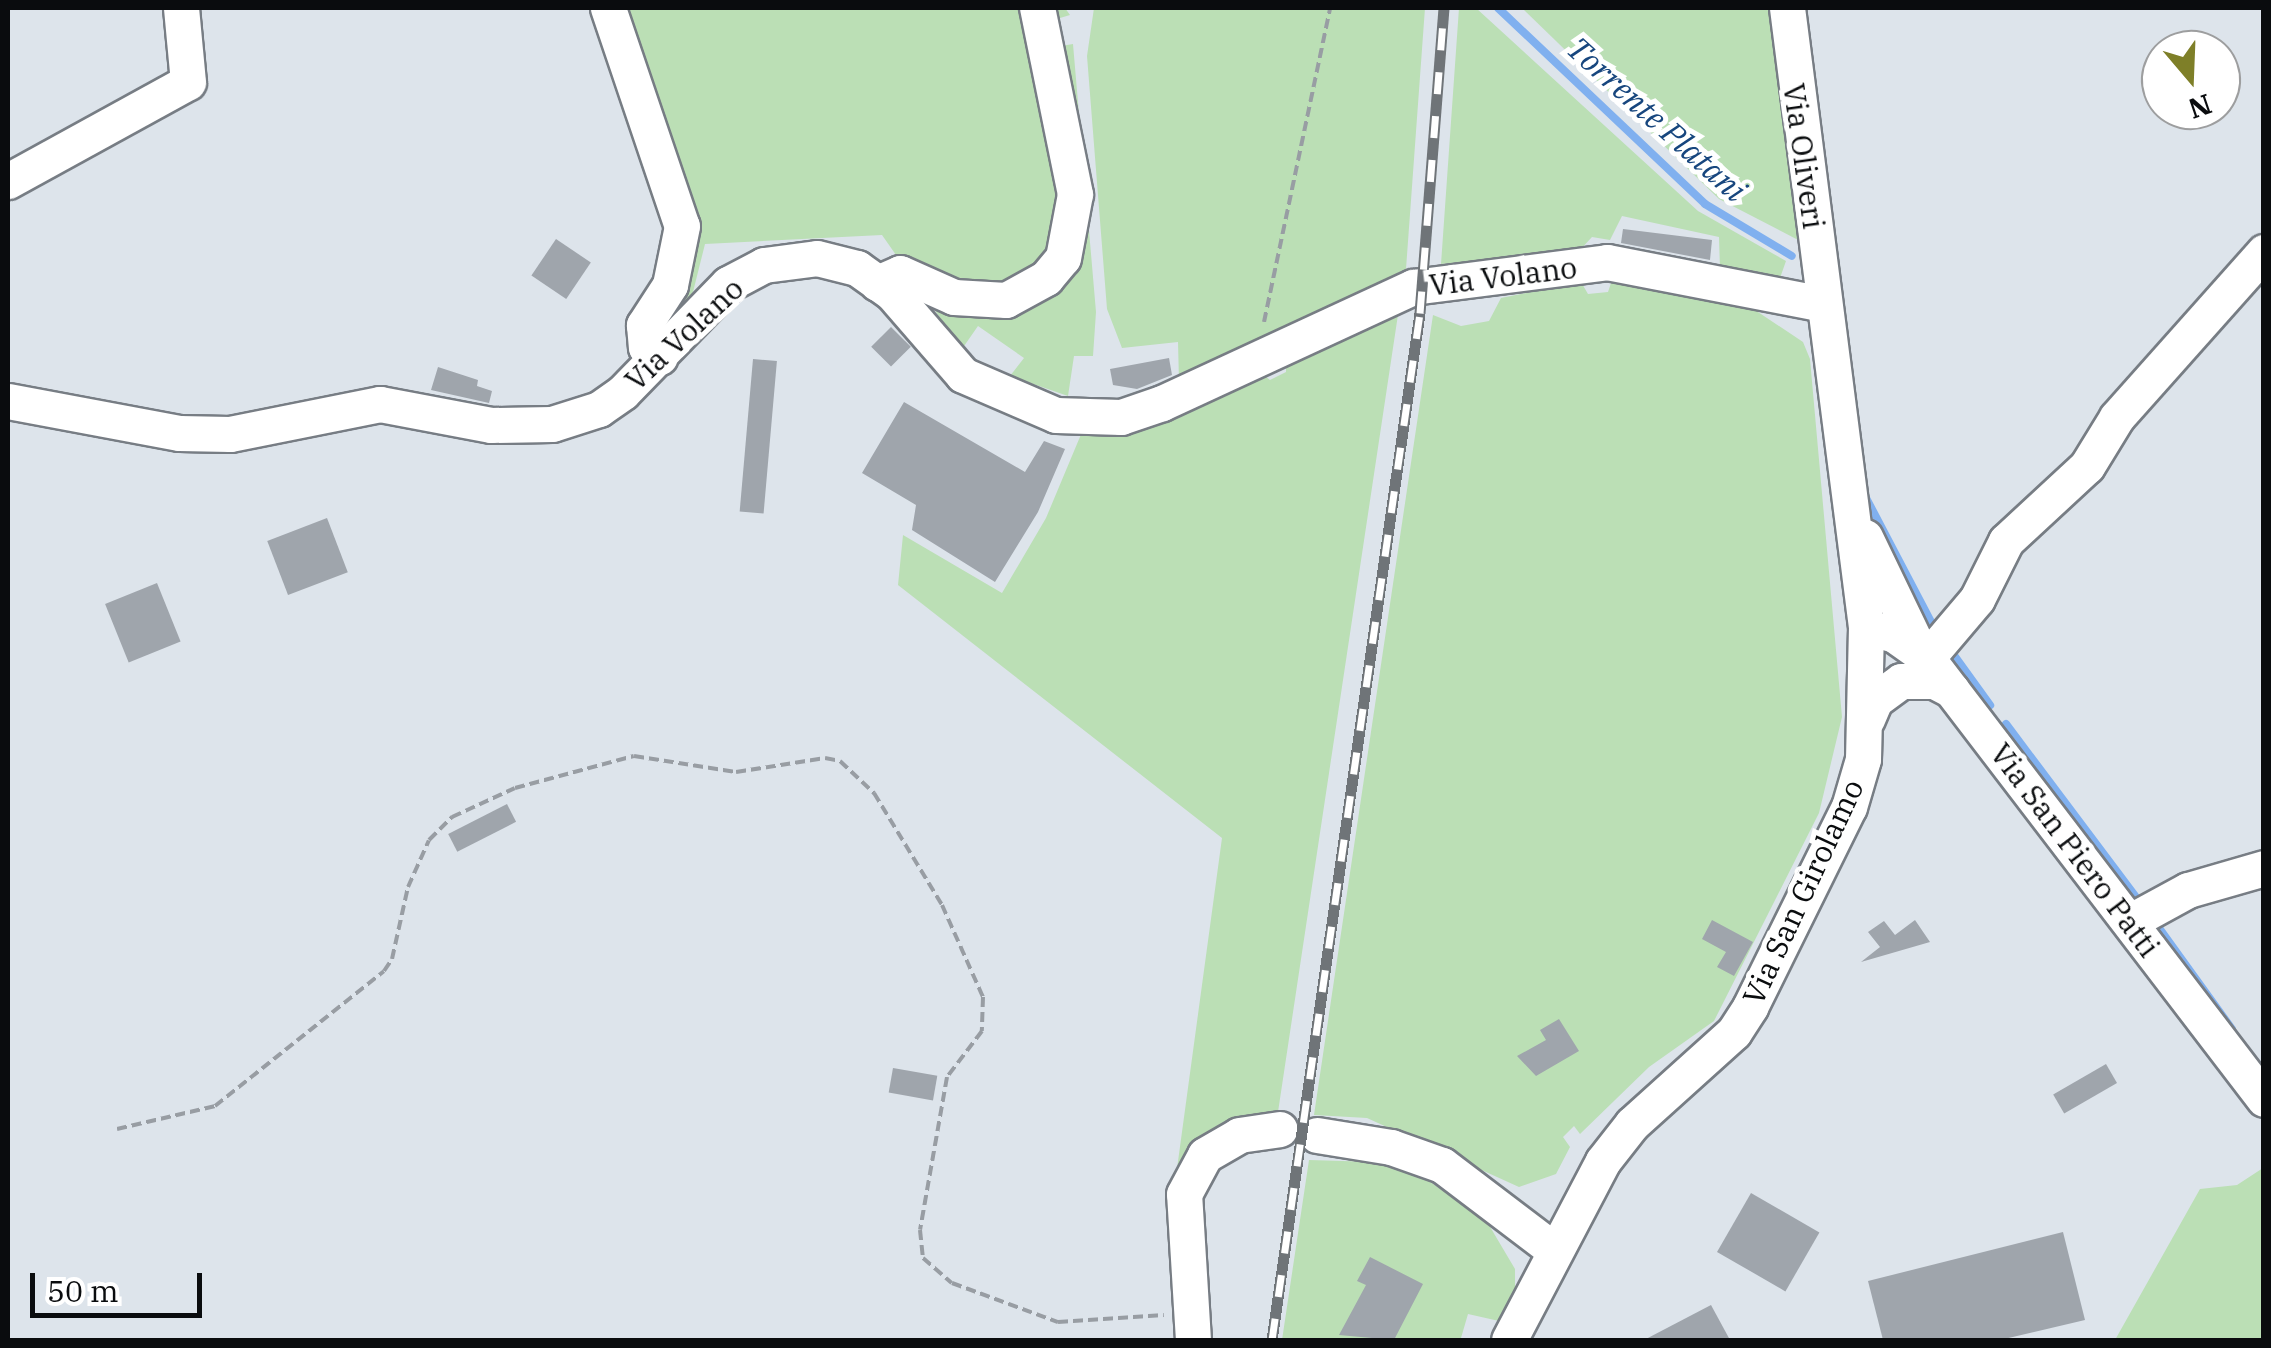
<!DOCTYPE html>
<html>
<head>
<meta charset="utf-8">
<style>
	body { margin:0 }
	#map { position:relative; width:2271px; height:1348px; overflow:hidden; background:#dde4eb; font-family:"IBM Plex Serif",serif }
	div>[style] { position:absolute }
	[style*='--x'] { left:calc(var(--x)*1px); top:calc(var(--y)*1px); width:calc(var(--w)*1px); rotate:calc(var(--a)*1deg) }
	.green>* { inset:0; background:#bbdfb5 }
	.stream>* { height:8px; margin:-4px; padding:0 4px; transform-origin:4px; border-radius:4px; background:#80b0ef }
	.building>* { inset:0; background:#9fa5ac; transform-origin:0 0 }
	.path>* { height:4px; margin-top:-2px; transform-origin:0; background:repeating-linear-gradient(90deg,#989da3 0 10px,transparent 0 15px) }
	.roads { filter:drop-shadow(2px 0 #777d84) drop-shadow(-2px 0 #777d84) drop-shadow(0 2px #777d84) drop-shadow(0 -2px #777d84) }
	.minor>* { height:35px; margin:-17.5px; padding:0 17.5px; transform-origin:17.5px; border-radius:17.5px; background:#fff }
	.rail>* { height:11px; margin-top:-5.5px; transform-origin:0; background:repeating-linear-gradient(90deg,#fff 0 22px,#6f7478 0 44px); box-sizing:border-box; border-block:2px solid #6f7478 }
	span { translate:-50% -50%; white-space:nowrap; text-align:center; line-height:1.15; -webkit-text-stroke:10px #fff; paint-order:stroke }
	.street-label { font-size:30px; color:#0a0c0e }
	.water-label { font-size:32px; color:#17467e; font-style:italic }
	.frame { position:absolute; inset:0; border:10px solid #0a0c0e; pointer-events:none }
	.north { position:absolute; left:2141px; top:30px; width:100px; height:100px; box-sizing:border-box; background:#fff; border:2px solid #9d9e9f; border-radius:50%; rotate:161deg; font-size:28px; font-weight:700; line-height:40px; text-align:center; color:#0a0c0e }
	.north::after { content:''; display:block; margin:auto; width:35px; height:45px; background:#7e7f28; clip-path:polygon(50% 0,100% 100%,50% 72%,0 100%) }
	.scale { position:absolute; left:30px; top:1273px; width:172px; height:45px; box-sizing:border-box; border:5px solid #0a0c0e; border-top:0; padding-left:12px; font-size:30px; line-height:35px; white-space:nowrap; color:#0a0c0e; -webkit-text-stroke:8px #fff; paint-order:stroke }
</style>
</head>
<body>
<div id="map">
	<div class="green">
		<i style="clip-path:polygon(612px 8px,1065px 8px,1070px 15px,1060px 18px,1061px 46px,1073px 44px,1096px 312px,1093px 356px,1074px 356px,1068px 396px,1010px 376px,1024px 358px,978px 326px,962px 349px,882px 235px,705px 244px,693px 292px,675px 317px,654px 331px,684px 274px)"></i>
		<i style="clip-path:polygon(1094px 8px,1425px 8px,1406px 269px,1179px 382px,1178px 342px,1122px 348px,1107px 309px,1087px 56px)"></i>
		<i style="clip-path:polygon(1459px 8px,1476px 8px,1698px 211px,1786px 261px,1780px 278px,1720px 269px,1719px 237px,1622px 216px,1610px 240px,1592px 237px,1578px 252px,1441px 264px)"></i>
		<i style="clip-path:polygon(1522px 8px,1774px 8px,1802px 242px,1719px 199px)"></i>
		<i style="clip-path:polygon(1581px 282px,1588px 294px,1608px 292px,1611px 283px,1746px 304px,1803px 342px,1810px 359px,1842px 717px,1819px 813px,1714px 1021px,1649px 1067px,1580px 1134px,1574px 1126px,1563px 1137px,1570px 1147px,1556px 1174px,1519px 1187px,1367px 1118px,1314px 1115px,1433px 315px,1461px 326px,1489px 321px,1501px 298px)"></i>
		<i style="clip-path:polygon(1399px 308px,1278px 1112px,1176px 1176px,1222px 838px,898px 585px,903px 535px,1002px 593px,1046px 518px,1082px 432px,1261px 373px,1270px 380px,1286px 372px,1286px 363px)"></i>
		<i style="clip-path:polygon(1309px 1160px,1376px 1162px,1417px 1173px,1486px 1220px,1515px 1269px,1515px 1289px,1499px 1321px,1468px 1314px,1461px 1338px,1466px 1340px,1282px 1340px)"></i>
		<i style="clip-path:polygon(2263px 1168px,2263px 1340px,2115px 1340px,2200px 1189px,2237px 1185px)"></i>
	</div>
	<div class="stream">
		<i style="--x:1498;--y:8;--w:285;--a:43.4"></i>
		<i style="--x:1705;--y:204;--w:101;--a:30.9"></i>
		<i style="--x:1865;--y:496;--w:155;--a:62.3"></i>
		<i style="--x:1951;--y:651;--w:67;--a:54.2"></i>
		<i style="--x:2006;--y:724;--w:220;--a:53.1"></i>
		<i style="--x:2154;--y:921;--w:133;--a:54.2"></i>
	</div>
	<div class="building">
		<i style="clip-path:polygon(1623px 229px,1712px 240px,1710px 260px,1621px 243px)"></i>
		<i style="left:556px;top:239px;width:42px;height:44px;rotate:34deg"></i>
		<i style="left:891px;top:327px;width:28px;height:28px;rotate:45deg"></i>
		<i style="clip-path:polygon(1169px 358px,1172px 375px,1137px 389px,1113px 385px,1110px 369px)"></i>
		<i style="left:753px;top:359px;width:24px;height:153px;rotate:5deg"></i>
		<i style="clip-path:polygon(438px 367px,478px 380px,477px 386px,492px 391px,489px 403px,431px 390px)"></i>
		<i style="clip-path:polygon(904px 402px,1025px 472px,1044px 441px,1065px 449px,1038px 512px,995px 582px,912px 530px,916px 505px,862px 473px)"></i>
		<i style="left:327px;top:518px;width:58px;height:64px;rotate:69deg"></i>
		<i style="left:157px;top:583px;width:63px;height:56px;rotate:68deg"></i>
		<i style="left:507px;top:804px;width:20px;height:66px;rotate:63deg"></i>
		<i style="clip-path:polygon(1712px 920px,1753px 942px,1734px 976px,1717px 967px,1726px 952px,1702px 939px)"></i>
		<i style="clip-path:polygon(1915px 920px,1930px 942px,1861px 962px,1880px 947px,1868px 932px,1884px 921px,1895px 935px)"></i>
		<i style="clip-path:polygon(1559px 1019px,1579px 1051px,1536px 1076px,1517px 1056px,1546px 1040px,1540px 1030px)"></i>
		<i style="left:2106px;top:1064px;width:22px;height:61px;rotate:60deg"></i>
		<i style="left:893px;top:1068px;width:45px;height:25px;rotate:10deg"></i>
		<i style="left:1751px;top:1193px;width:79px;height:68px;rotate:30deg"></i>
		<i style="clip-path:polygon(2063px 1232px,2085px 1320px,2000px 1340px,1883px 1340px,1868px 1281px)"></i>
		<i style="clip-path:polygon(1370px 1257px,1423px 1284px,1394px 1340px,1339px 1335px,1366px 1285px,1357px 1281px)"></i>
		<i style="clip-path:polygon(1711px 1305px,1730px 1340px,1644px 1340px)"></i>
	</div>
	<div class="path">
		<i style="--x:1264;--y:322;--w:321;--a:-78.1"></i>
		<i style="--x:117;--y:1129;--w:101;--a:-13.2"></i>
		<i style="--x:215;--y:1106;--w:216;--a:-38.6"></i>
		<i style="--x:384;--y:971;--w:14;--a:-56"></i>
		<i style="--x:392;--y:959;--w:74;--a:-77.5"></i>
		<i style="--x:408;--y:887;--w:51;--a:-65.9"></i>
		<i style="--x:429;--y:840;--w:33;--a:-45"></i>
		<i style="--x:452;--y:817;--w:69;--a:-24.7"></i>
		<i style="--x:515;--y:788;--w:123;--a:-15.1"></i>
		<i style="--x:634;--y:756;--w:103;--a:8.9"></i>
		<i style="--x:736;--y:772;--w:90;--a:-8.9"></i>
		<i style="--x:825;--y:758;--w:15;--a:11"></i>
		<i style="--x:840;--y:761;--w:47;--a:43.3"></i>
		<i style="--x:874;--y:793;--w:131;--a:58.7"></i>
		<i style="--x:942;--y:905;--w:101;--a:66"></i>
		<i style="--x:983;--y:997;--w:34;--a:92"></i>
		<i style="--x:982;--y:1031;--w:58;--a:127.3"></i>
		<i style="--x:947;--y:1077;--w:155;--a:100"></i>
		<i style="--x:920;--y:1230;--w:28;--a:84"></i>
		<i style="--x:923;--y:1258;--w:38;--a:41"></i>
		<i style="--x:952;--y:1283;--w:113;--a:20.2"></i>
		<i style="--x:1058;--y:1322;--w:106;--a:-3.8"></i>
	</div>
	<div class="roads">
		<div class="minor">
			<i style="--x:608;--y:8;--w:230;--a:71.3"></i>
			<i style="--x:682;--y:226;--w:60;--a:101.5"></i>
			<i style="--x:670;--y:285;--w:48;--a:123"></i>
			<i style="--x:644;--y:325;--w:22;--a:85"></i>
			<i style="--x:646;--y:347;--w:17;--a:36"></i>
			<i style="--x:8;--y:181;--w:205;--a:-28.8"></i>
			<i style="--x:188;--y:82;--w:74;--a:-95.4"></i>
			<i style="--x:877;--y:283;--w:25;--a:-23"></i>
			<i style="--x:900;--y:273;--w:59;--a:24"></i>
			<i style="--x:954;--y:297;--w:52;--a:3.3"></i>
			<i style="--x:1006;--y:300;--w:46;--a:-28.8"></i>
			<i style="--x:1046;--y:278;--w:26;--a:-50"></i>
			<i style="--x:1063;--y:258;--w:65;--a:-79.4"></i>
			<i style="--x:1075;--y:194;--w:190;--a:-101.5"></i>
			<i style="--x:8;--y:401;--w:174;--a:10.6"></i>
			<i style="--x:179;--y:433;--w:51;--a:1.1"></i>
			<i style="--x:230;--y:434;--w:153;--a:-11.3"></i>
			<i style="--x:380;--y:404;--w:113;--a:10.7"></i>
			<i style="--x:491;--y:425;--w:61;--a:-0.9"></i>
			<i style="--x:552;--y:424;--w:49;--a:-17.7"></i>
			<i style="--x:599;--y:409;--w:29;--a:-35"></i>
			<i style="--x:623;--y:392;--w:151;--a:-45.8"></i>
			<i style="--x:728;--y:284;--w:41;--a:-27.8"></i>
			<i style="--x:764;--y:265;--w:53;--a:-7.5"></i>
			<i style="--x:817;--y:258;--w:41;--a:14"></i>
			<i style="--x:857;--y:268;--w:43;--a:35.5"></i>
			<i style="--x:892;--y:293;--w:108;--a:49.1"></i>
			<i style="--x:963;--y:375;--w:101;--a:23.3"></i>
			<i style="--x:1056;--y:415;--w:65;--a:1.8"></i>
			<i style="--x:1121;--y:417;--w:43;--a:-18.9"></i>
			<i style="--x:1162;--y:403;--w:277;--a:-24.8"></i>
			<i style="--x:1413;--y:287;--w:196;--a:-7.3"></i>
			<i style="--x:1607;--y:262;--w:221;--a:11"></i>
			<i style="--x:1865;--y:537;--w:124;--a:64.3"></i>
			<i style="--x:1866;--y:627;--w:28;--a:15"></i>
			<i style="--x:1893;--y:634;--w:42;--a:35.2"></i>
			<i style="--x:1927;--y:658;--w:555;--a:52.61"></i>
			<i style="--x:1927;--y:658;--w:77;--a:-49.7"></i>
			<i style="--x:1977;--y:599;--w:65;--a:-63.4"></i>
			<i style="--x:2006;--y:541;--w:110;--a:-42.8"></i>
			<i style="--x:2087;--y:466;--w:57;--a:-58.5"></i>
			<i style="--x:2117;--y:417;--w:221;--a:-48.3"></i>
			<i style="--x:1867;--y:719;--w:21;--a:-67"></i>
			<i style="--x:1875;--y:700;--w:32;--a:-36"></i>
			<i style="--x:1901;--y:681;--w:33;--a:0"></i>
			<i style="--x:1934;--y:681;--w:20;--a:27"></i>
			<i style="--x:2131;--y:921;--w:65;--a:-28.5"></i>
			<i style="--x:2188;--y:890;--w:79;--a:-16.1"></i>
			<i style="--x:1317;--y:1135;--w:75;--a:9.2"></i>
			<i style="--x:1391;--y:1147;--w:54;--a:19.4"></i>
			<i style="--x:1442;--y:1165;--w:141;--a:37.2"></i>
			<i style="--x:1193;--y:1340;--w:146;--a:-93.5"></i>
			<i style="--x:1184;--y:1194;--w:44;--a:-61.7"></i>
			<i style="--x:1205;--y:1155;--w:39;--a:-30"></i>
			<i style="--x:1239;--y:1135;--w:41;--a:-8.3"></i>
			<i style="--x:1509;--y:1340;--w:202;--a:-62.3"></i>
			<i style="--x:1603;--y:1161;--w:47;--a:-51.9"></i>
			<i style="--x:1632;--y:1124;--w:137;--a:-42"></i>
			<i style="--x:1734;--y:1032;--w:30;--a:-57"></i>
			<i style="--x:1750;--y:1007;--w:223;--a:-63.7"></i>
			<i style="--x:1849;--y:807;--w:50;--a:-73.7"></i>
			<i style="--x:1863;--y:759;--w:132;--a:-88.7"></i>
			<i style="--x:1866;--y:627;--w:624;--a:-97.27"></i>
		</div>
	</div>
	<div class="rail">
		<i style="--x:1272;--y:1340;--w:1038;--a:-81.8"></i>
		<i style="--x:1420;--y:313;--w:306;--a:-85.5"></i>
	</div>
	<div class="street-label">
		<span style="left:1804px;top:156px;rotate:82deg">Via Oliveri</span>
		<span style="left:1503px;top:276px;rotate:-7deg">Via Volano</span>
		<span style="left:684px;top:334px;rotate:-43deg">Via Volano</span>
		<span style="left:2075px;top:850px;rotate:53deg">Via San Piero Patti</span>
		<span style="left:1803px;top:892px;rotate:-65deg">Via San Girolamo</span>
	</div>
	<div class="water-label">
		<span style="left:1657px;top:119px;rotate:42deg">Torrente Platani</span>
	</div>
	<div class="frame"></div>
	<div class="north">N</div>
	<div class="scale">50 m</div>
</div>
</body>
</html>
